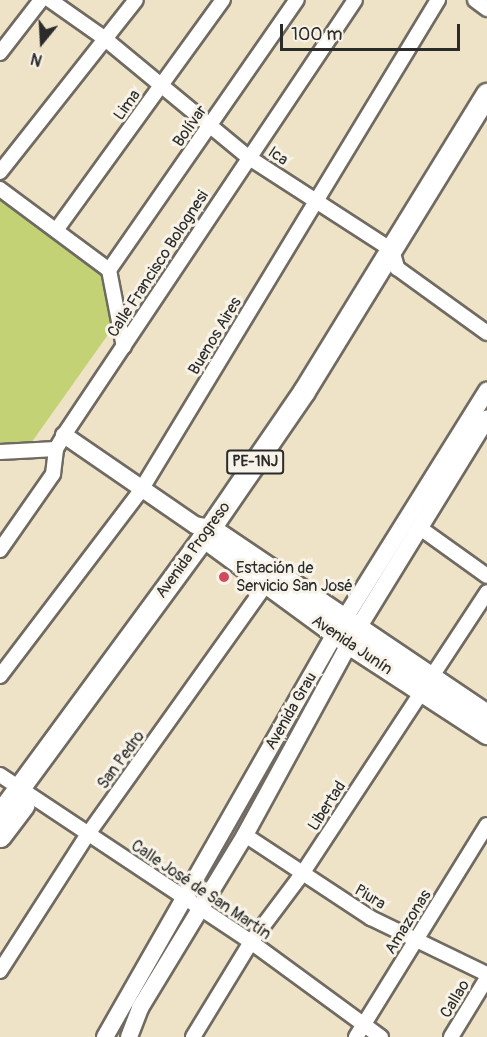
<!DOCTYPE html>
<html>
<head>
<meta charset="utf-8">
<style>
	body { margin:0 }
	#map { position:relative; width:487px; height:1037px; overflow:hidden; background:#efe3c7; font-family:Pangolin,sans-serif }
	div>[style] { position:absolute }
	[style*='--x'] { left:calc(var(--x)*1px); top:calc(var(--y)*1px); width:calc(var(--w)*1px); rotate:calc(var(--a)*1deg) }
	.green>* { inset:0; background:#c3d274 }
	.roads { filter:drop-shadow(2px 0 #706b62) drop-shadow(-2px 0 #706b62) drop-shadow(0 2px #706b62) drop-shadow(0 -2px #706b62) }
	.minor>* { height:14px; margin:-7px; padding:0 7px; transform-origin:7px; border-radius:7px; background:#fff }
	.tertiary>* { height:16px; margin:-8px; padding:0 8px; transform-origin:8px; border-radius:8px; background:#fff }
	.secondary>* { height:20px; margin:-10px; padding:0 10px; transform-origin:10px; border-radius:10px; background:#fff }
	.primary>* { height:21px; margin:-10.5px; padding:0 10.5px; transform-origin:10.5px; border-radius:10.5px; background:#fff }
	.dots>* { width:16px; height:16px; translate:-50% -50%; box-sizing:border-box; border:3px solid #f7f3e8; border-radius:50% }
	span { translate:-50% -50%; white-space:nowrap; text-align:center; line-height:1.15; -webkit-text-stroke:6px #f7f3e8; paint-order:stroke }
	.shield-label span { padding:2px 4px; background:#f7f3e8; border:2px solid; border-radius:4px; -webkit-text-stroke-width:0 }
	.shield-label { font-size:15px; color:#2b2b2b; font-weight:700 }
	.street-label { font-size:16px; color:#2b2b2b }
	.poi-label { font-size:16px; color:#2b2b2b }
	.left { translate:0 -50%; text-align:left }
	.north { position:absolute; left:12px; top:12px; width:60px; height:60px; -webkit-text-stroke:4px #f7f3e8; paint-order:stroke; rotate:198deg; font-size:16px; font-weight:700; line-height:24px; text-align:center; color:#2b2b2b }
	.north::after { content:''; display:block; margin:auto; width:21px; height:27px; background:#2b2b2b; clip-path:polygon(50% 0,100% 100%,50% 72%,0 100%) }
	.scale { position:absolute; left:280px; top:24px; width:180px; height:27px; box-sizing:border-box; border:3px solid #2b2b2b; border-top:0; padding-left:8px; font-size:18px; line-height:21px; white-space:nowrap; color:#2b2b2b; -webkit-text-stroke:4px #f7f3e8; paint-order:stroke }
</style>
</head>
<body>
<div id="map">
	<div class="green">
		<i style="clip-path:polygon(0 195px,103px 269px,112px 329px,29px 446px,0 448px)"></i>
	</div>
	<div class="roads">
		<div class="minor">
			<i style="--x:50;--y:0;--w:66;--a:35.1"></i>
			<i style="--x:104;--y:38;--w:187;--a:39.6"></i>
			<i style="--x:248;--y:157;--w:171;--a:32.9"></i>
			<i style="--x:392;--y:250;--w:19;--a:74"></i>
			<i style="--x:397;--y:268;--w:111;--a:35.8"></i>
			<i style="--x:475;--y:0;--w:15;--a:37"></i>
			<i style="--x:0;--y:53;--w:67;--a:-52.3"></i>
			<i style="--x:0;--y:172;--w:219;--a:-51.7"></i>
			<i style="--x:0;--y:189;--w:136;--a:36.6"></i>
			<i style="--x:109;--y:270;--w:78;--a:79"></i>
			<i style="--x:57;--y:229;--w:283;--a:-54.1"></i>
			<i style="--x:109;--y:270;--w:329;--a:-55.2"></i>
			<i style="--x:0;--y:452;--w:56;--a:-3.1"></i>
			<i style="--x:420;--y:528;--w:82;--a:35.6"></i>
			<i style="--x:0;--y:550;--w:93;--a:-55.1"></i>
			<i style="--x:53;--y:474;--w:25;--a:-83"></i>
			<i style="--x:56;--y:449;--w:16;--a:-60"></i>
			<i style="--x:64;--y:435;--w:523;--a:-56.22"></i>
			<i style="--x:0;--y:676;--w:233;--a:-52.8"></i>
			<i style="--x:141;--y:490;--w:573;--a:-58.78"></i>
			<i style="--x:0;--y:775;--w:301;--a:33.6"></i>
			<i style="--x:251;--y:942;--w:161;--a:36.2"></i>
			<i style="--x:245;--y:835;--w:151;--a:33.4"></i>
			<i style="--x:371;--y:918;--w:129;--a:25.8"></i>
			<i style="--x:0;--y:971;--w:163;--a:-57.3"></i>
			<i style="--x:88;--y:834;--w:315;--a:-54.5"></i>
			<i style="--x:193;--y:1037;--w:111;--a:-58.6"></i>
			<i style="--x:251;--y:942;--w:85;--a:-53.1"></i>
			<i style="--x:302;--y:874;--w:337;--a:-56.7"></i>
			<i style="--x:356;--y:1037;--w:249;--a:-58.3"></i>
			<i style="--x:451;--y:1037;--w:69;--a:-58.6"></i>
		</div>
		<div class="tertiary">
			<i style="--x:64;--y:435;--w:159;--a:34.5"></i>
			<i style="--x:195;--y:525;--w:15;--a:11"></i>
			<i style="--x:105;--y:1037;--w:464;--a:-60.3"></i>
			<i style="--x:335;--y:634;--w:287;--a:-58"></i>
			<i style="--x:129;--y:1037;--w:31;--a:-69"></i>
			<i style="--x:140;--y:1008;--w:202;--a:-58.7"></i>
			<i style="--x:245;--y:835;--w:236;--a:-61.4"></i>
			<i style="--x:358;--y:628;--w:246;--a:-58.4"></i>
		</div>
		<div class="secondary">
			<i style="--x:210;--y:528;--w:334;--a:34"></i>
			<i style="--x:203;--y:537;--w:181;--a:36.2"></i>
			<i style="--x:349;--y:644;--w:165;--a:33.1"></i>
		</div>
		<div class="primary">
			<i style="--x:0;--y:814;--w:355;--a:-53.7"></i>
			<i style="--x:210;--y:528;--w:166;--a:-55.5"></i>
			<i style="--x:304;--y:391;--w:349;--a:-58.4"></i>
			<i style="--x:0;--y:836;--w:39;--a:-53"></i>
		</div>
	</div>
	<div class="dots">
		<i style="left:224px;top:577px;background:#d1495b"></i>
	</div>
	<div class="shield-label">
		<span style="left:255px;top:462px">PE-1NJ</span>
	</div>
	<div class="street-label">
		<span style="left:127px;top:105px;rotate:-54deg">Lima</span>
		<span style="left:190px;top:126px;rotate:-55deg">Bolívar</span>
		<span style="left:278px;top:156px;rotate:34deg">Ica</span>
		<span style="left:158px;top:264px;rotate:-57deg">Calle Francisco Bolognesi</span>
		<span style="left:215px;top:336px;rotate:-59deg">Buenos Aires</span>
		<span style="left:193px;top:550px;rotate:-54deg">Avenida Progreso</span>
		<span style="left:352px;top:645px;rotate:34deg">Avenida Junín</span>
		<span style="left:291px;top:711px;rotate:-60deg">Avenida Grau</span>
		<span style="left:121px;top:760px;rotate:-54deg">San Pedro</span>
		<span style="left:327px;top:806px;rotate:-57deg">Libertad</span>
		<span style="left:201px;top:890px;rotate:34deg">Calle José de San Martín</span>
		<span style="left:370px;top:897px;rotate:31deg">Piura</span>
		<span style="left:408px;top:922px;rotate:-58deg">Amazonas</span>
		<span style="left:455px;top:999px;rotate:-59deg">Callao</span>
	</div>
	<div class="poi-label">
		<span class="left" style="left:236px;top:577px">Estación de<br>Servicio San José</span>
	</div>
	<div class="north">N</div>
	<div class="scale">100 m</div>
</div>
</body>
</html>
